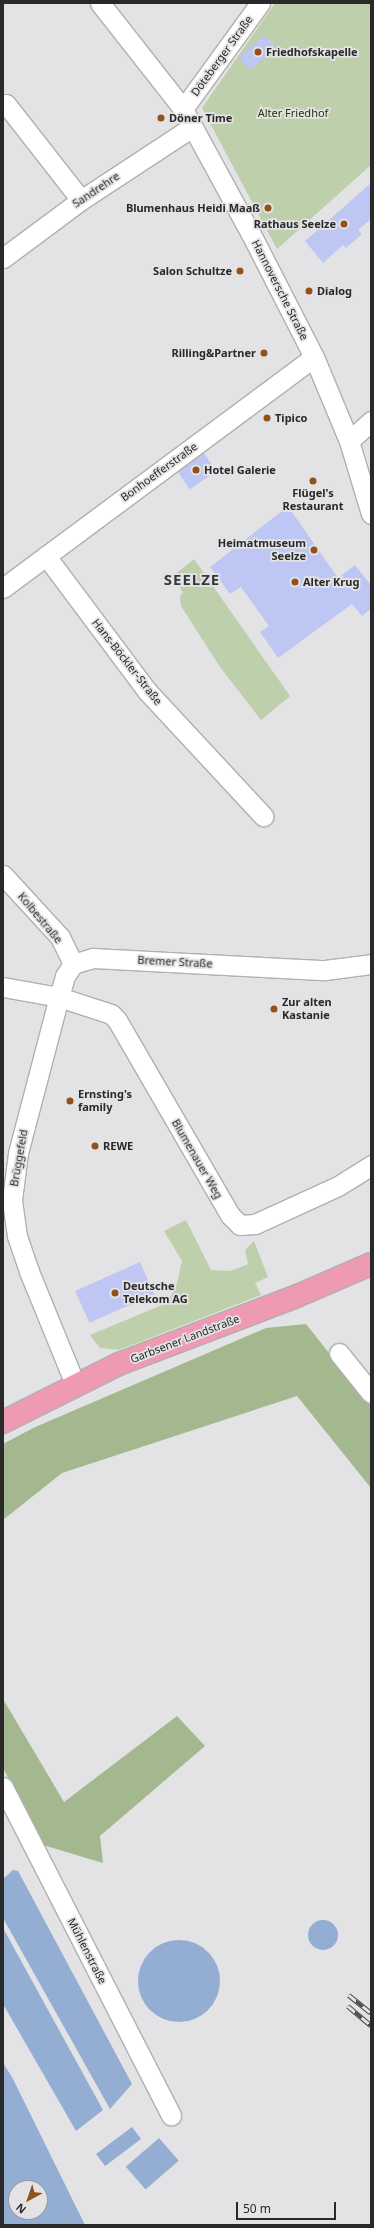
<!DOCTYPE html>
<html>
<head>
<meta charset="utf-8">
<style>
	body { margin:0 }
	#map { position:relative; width:374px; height:2228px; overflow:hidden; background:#e3e3e5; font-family:"Noto Sans",sans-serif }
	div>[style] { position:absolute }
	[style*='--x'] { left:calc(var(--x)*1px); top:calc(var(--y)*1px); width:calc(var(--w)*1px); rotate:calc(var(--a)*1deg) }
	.green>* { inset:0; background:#bdcfab }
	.forest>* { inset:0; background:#a3b88e }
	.water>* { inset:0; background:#93add3; transform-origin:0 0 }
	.round { border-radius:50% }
	.building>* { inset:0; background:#bec7f3; transform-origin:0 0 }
	.roads { filter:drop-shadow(1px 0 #b0b0b1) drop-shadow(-1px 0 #b0b0b1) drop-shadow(0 1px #b0b0b1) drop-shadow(0 -1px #b0b0b1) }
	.minor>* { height:19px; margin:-9.5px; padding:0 9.5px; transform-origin:9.5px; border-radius:9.5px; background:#fff }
	.major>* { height:22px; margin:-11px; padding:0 11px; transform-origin:11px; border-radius:11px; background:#ee9ab2 }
	.rail>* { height:4.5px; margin-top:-2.25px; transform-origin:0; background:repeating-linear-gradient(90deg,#e3e3e5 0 9px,#4d4d4e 0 18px); box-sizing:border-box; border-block:1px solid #4d4d4e }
	.dots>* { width:11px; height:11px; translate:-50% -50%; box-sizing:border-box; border:2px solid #e3e3e5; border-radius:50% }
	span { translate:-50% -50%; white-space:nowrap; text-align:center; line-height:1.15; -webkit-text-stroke:3.5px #e3e3e5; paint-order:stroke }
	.poi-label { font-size:11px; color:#29292a; font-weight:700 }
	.left { translate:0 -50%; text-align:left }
	.right { translate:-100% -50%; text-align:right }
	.street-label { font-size:11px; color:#29292a }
	.park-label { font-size:11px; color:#243607 }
	.district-label { font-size:15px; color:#373839; font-weight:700; letter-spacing:1px }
	.frame { position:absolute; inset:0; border:4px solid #29292a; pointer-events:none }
	.north { position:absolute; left:8px; top:2180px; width:40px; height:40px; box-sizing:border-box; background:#e3e3e5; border:1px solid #99999a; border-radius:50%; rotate:220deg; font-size:11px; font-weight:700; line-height:16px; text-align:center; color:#29292a }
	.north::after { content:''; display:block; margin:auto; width:14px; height:18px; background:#91511a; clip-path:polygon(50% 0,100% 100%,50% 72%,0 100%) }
	.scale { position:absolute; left:236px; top:2202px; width:100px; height:18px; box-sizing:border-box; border:2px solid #29292a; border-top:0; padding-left:5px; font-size:12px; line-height:14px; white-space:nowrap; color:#29292a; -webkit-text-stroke:3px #e3e3e5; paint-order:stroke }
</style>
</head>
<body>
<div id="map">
	<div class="green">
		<i style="clip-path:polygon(275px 3px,371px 3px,371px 165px,277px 249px,202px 108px)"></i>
		<i style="clip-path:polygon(194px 559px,290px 696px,261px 720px,220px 667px,181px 606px,180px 596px,183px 593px,173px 576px)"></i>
		<i style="clip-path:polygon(186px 1220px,211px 1270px,231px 1271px,248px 1264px,245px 1250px,254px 1241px,268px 1277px,255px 1283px,261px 1295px,119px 1350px,100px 1348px,90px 1335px,167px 1303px,176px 1287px,182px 1261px,164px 1231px)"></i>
	</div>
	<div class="forest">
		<i style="clip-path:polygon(306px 1324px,371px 1406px,371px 1488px,297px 1396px,62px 1473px,3px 1520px,3px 1444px,33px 1428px,266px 1328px)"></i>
		<i style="clip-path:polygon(3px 1699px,64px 1802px,177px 1716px,205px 1746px,100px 1836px,103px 1863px,43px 1845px,3px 1768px)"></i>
	</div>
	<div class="water">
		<i style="clip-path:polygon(13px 1870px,18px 1871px,132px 2084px,110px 2109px,3px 1918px,3px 1879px)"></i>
		<i class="round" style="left:308px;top:1920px;width:30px;height:30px"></i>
		<i style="clip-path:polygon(3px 1928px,103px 2110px,76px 2131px,3px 2004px)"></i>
		<i class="round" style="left:138px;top:1940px;width:82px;height:82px"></i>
		<i style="clip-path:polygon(evenodd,3px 2063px,12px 2077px,85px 2225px,3px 2225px,3px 2063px,16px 2188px,40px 2188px,40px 2212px,16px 2212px,16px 2188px)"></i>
		<i style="left:132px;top:2127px;width:15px;height:45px;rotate:53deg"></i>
		<i style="left:159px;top:2138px;width:30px;height:44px;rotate:49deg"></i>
	</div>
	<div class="building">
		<i style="left:265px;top:35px;width:17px;height:34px;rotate:50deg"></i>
		<i style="clip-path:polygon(371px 183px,371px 219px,358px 230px,362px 234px,346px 248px,343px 245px,323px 263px,305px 241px)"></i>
		<i style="left:204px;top:453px;width:22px;height:32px;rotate:56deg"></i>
		<i style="clip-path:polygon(282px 511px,292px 512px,338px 578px,355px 565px,371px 585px,371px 609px,362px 616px,352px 604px,278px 658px,260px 632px,269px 626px,241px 587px,230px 594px,210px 567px)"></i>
		<i style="left:140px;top:1262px;width:35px;height:71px;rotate:66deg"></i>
	</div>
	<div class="roads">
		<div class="minor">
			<i style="--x:100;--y:3;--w:135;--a:51.9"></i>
			<i style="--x:183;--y:109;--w:142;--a:61.5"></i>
			<i style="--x:251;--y:234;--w:138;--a:62.9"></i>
			<i style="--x:314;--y:357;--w:91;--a:67.4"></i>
			<i style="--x:349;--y:441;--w:76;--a:73.2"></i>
			<i style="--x:6;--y:104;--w:122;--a:52"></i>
			<i style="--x:183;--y:109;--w:131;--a:-54"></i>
			<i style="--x:3;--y:258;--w:97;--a:-36.6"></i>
			<i style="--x:81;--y:200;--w:133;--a:-33.3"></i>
			<i style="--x:349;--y:441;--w:30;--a:-42"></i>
			<i style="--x:46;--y:556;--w:169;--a:53.2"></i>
			<i style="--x:147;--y:691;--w:171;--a:47.1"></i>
			<i style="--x:3;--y:588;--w:387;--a:-36.6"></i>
			<i style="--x:3;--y:875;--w:84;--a:47.4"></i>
			<i style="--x:60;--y:937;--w:30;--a:64"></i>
			<i style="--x:3;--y:987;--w:57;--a:10.1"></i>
			<i style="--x:59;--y:997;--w:22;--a:-74"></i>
			<i style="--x:65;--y:976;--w:14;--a:-56"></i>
			<i style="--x:73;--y:964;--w:21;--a:-17"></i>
			<i style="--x:93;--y:958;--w:232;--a:3"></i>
			<i style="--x:325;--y:970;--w:46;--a:-7.4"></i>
			<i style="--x:339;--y:1353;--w:51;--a:51.3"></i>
			<i style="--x:75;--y:1384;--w:122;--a:-112.2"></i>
			<i style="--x:29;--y:1271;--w:37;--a:-109"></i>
			<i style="--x:17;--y:1236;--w:36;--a:-98"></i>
			<i style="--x:12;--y:1200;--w:47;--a:-82.7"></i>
			<i style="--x:18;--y:1153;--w:161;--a:-75.3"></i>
			<i style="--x:59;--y:997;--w:55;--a:18.1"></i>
			<i style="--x:111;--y:1014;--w:8;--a:45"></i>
			<i style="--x:117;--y:1020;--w:225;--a:59.9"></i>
			<i style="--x:230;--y:1215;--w:14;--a:45"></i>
			<i style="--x:240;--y:1225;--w:15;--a:-4"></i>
			<i style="--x:255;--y:1224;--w:91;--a:-24.6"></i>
			<i style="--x:338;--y:1186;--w:39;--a:-32"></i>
			<i style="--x:3;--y:1787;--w:369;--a:62.9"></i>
		</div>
		<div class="major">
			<i style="--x:3;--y:1422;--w:130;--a:-26.6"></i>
			<i style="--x:119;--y:1364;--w:191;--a:-20.9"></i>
			<i style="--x:297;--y:1296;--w:81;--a:-23.4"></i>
		</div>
	</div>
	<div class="rail">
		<i style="--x:349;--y:1995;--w:28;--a:39"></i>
		<i style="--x:348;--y:2006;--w:30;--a:40"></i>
	</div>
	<div class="dots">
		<i style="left:258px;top:52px;background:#91511a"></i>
		<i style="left:161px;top:118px;background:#91511a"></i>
		<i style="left:268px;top:208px;background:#91511a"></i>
		<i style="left:344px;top:224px;background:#91511a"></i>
		<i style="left:240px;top:271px;background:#91511a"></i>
		<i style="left:309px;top:291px;background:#91511a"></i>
		<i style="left:264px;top:353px;background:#91511a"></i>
		<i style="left:267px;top:418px;background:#91511a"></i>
		<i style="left:196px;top:470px;background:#91511a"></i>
		<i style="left:313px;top:481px;background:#91511a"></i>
		<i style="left:314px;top:550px;background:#91511a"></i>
		<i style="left:295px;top:582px;background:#91511a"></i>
		<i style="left:274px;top:1009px;background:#91511a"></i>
		<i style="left:70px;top:1101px;background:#91511a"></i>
		<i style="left:95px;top:1146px;background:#91511a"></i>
		<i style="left:115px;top:1293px;background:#91511a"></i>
	</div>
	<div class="poi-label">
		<span class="left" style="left:266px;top:52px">Friedhofskapelle</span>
		<span class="left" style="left:169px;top:118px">Döner Time</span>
		<span class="right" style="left:260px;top:208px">Blumenhaus Heidi Maaß</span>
		<span class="right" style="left:336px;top:224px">Rathaus Seelze</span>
		<span class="right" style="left:232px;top:271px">Salon Schultze</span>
		<span class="left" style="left:317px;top:291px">Dialog</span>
		<span class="right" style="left:256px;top:353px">Rilling&amp;Partner</span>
		<span class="left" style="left:275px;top:418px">Tipico</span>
		<span class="left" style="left:204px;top:470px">Hotel Galerie</span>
		<span style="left:313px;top:500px">Flügel's<br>Restaurant</span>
		<span class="right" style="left:306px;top:550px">Heimatmuseum<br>Seelze</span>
		<span class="left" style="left:303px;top:582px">Alter Krug</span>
		<span class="left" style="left:282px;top:1009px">Zur alten<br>Kastanie</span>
		<span class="left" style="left:78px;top:1101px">Ernsting's<br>family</span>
		<span class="left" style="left:103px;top:1146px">REWE</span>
		<span class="left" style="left:123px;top:1293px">Deutsche<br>Telekom AG</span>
	</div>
	<div class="street-label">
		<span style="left:222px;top:56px;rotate:-54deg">Döteberger Straße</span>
		<span style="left:96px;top:190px;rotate:-34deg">Sandrehre</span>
		<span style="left:280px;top:290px;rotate:63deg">Hannoversche Straße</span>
		<span style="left:159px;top:472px;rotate:-36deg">Bonhoefferstraße</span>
		<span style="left:127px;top:662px;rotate:52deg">Hans-Böckler-Straße</span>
		<span style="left:40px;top:918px;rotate:50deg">Kolbestraße</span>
		<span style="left:175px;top:962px;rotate:3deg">Bremer Straße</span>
		<span style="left:19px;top:1158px;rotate:-80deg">Brüggefeld</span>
		<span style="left:197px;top:1159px;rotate:60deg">Blumenauer Weg</span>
		<span style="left:185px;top:1339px;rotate:-21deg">Garbsener Landstraße</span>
		<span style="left:87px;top:1951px;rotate:63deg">Mühlenstraße</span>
	</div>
	<div class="park-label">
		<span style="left:293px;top:113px">Alter Friedhof</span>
	</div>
	<div class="district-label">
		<span style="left:192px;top:580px">SEELZE</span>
	</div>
	<div class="frame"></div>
	<div class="north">N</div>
	<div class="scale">50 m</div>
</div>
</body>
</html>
